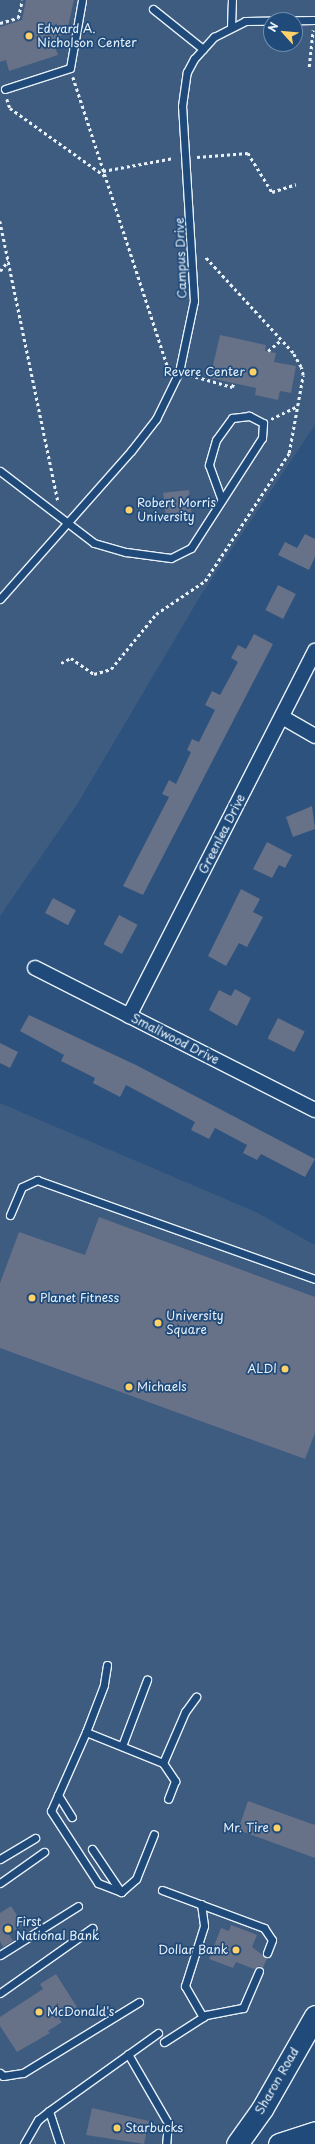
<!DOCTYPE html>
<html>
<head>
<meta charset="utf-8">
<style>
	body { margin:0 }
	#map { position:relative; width:315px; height:2144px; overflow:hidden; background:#2d527d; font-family:"Playpen Sans",sans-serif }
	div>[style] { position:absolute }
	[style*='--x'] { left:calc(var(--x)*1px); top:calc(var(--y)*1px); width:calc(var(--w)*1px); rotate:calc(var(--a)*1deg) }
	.built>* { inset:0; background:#3e5b80 }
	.building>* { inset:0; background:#677188; transform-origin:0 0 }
	.path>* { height:2.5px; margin-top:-1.25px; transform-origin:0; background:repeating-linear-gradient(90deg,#e8f1f8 0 3px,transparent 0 6px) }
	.roads { filter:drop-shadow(1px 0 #e8f1f8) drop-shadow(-1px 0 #e8f1f8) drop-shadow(0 1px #e8f1f8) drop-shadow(0 -1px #e8f1f8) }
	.lane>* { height:7px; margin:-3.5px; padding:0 3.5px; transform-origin:3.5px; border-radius:3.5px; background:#1f4a7a }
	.street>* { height:14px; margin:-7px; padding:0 7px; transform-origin:7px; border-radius:7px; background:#1f4a7a }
	.secondary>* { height:21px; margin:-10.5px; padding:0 10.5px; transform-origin:10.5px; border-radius:10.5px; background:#1f4a7a }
	.dots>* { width:11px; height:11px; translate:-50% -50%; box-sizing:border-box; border:2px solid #1f4a7a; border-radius:50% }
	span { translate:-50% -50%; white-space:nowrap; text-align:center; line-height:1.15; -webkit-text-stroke:3.5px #1f4a7a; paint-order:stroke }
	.poi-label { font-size:12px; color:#e8f1f8 }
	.left { translate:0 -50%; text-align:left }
	.right { translate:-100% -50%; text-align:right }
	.street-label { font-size:12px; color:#e8f1f8 }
	.north { position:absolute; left:263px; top:12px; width:40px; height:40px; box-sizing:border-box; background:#1f4a7a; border:1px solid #6f8dac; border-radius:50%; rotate:297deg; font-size:11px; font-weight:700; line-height:16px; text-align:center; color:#e8f1f8 }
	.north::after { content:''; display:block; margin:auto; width:14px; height:18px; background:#ffd166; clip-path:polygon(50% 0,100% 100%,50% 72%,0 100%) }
</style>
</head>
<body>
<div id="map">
	<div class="built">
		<i style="clip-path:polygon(evenodd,0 0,315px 0,315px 425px,201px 595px,78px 803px,0 916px,0 0,271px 20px,295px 20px,295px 44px,271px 44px,271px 20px)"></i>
		<i style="clip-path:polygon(0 1103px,256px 1212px,315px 1245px,315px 2016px,237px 2144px,0 2144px)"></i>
	</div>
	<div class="building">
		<i style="clip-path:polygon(26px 0,74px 0,67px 31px,53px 42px,58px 55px,9px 71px,6px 60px,0 62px,0 27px,22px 20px)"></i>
		<i style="clip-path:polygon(220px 335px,266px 345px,265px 351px,276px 353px,274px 362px,296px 366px,291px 393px,280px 391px,278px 400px,255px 395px,256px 388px,210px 378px)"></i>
		<i style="left:189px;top:490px;width:28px;height:26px;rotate:84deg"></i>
		<i style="clip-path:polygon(305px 534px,315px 539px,315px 557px,309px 570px,278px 555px,285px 542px,297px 548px)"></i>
		<i style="left:278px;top:585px;width:20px;height:28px;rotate:27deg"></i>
		<i style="clip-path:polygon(254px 634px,273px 644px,143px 895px,123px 886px,169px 797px,162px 794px,169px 780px,176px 784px,191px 752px,187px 750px,192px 739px,199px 742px,215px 710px,205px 705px,212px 691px,220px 695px,238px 662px,231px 658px,238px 645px,246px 649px)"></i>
		<i style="clip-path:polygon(312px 806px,315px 829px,293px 837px,286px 817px)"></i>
		<i style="clip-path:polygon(267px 842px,292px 855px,285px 868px,279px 865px,272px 878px,253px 869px)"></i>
		<i style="clip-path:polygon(241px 889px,260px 899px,253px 912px,263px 917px,247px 947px,239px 943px,226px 966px,208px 956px)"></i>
		<i style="left:53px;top:898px;width:26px;height:17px;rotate:28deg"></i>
		<i style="left:119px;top:915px;width:21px;height:33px;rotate:28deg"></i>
		<i style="clip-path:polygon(235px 989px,251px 998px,237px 1026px,209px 1010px,219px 990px,231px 996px)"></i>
		<i style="clip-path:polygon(29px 1015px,136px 1065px,315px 1159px,305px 1177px,261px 1154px,257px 1160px,243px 1153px,247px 1145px,215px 1128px,209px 1139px,191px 1130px,195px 1122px,126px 1085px,120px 1097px,93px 1083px,95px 1078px,61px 1061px,64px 1055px,20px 1031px)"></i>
		<i style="left:278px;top:1018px;width:30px;height:23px;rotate:27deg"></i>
		<i style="clip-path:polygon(0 1043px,18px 1052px,10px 1068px,0 1063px)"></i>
		<i style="clip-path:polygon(99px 1217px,315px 1297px,315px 1433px,305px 1459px,0 1348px,0 1283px,19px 1232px,85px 1255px)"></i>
		<i style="clip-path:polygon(248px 1801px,315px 1825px,315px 1858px,238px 1830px)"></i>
		<i style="clip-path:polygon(11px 1906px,23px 1925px,9px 1934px,13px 1941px,3px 1947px,0 1941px,0 1913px)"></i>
		<i style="clip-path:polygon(231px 1925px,257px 1935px,252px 1947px,267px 1958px,263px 1968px,259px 1966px,254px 1969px,236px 1962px,233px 1968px,209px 1959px,221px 1928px,229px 1931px)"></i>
		<i style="clip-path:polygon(56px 1974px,77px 2007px,59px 2019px,62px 2022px,48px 2031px,50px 2033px,17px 2052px,0 2026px,0 2017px,43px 1989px,40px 1984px)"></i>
		<i style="clip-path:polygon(92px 2108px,149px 2121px,144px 2144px,86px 2135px)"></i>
	</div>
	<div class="path">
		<i style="--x:0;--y:23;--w:19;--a:-16"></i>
		<i style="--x:18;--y:18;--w:18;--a:-77"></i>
		<i style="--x:309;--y:67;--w:37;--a:-84"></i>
		<i style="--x:73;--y:77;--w:305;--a:71.9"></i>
		<i style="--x:7;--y:99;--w:9;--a:72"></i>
		<i style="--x:10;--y:108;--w:117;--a:35.6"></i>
		<i style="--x:197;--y:157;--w:51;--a:-4.5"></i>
		<i style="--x:248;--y:153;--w:46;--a:58.4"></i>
		<i style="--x:272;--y:192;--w:25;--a:-18"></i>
		<i style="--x:103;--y:171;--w:72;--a:-10.4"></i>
		<i style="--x:0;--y:221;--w:285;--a:78.3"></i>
		<i style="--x:0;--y:271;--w:13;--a:-51"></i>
		<i style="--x:268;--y:351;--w:17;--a:-40"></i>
		<i style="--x:190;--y:375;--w:44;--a:15.9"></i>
		<i style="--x:232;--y:387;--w:4;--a:-63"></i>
		<i style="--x:271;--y:419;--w:30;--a:-26"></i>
		<i style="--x:61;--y:663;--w:11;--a:-27"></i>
		<i style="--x:71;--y:658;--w:28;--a:35"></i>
		<i style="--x:94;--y:674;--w:18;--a:-16"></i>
		<i style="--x:111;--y:669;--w:71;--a:-50.7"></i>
		<i style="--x:156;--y:614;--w:59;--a:-34"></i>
		<i style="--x:205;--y:581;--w:153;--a:-56.7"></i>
		<i style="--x:289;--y:453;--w:79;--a:-79.8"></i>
		<i style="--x:303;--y:375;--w:8;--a:-104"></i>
		<i style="--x:301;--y:367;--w:16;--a:-120"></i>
		<i style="--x:293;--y:353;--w:130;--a:-132.5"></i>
	</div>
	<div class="roads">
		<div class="lane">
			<i style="--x:153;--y:9;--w:64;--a:38.7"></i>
			<i style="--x:231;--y:27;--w:27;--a:-88"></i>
			<i style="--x:5;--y:89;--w:68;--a:-17.9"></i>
			<i style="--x:70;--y:68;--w:69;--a:-80"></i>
			<i style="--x:0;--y:471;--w:118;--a:37.5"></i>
			<i style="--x:94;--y:543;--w:33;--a:16"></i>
			<i style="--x:126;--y:552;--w:45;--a:7.6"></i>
			<i style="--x:171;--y:558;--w:22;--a:-27"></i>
			<i style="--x:191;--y:548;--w:131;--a:-57.2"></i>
			<i style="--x:262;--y:438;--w:15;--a:-86"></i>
			<i style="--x:263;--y:423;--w:16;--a:-153"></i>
			<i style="--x:249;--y:416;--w:17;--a:173"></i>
			<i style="--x:232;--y:418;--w:27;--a:126"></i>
			<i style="--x:216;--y:440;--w:26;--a:106"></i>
			<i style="--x:209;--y:465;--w:37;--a:70"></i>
			<i style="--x:0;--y:599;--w:198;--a:-48.5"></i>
			<i style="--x:131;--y:451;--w:41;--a:-52"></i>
			<i style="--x:156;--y:419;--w:52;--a:-63.9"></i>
			<i style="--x:179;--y:372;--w:73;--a:-78.1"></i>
			<i style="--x:194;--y:301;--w:195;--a:-93.5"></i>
			<i style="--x:182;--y:106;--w:34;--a:-82"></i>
			<i style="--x:187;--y:72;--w:15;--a:-62"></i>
			<i style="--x:194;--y:59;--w:30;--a:-48"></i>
			<i style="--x:214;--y:37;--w:35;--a:-27"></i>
			<i style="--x:245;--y:21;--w:70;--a:-0.8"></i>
			<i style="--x:10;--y:1215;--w:30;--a:-67"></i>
			<i style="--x:22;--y:1187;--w:17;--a:-25"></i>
			<i style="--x:37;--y:1180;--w:295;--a:19.6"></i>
			<i style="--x:107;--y:1665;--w:20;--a:99"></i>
			<i style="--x:104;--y:1685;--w:50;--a:111"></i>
			<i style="--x:86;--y:1732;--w:83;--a:21.9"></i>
			<i style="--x:163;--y:1763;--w:56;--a:-66.7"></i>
			<i style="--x:185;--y:1712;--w:19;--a:-54"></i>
			<i style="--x:86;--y:1732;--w:86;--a:113.9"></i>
			<i style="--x:51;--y:1811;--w:86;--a:56.9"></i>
			<i style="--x:98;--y:1883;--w:25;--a:21"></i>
			<i style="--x:121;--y:1892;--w:20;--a:-41"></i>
			<i style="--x:136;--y:1879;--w:48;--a:-68.2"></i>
			<i style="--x:122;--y:1746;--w:71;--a:-69.3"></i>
			<i style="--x:163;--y:1763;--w:22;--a:56"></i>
			<i style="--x:175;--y:1781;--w:19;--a:111"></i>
			<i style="--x:58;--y:1795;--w:26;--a:58"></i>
			<i style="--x:92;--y:1849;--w:52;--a:56"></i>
			<i style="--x:0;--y:1859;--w:41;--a:-31"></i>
			<i style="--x:0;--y:1883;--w:54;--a:-35.2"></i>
			<i style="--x:162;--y:1890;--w:109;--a:20.4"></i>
			<i style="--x:264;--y:1928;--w:14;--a:56"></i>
			<i style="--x:272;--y:1940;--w:14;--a:111"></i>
			<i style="--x:201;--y:1904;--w:22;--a:82"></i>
			<i style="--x:204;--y:1926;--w:63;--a:107.6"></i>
			<i style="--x:185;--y:1986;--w:36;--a:60"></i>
			<i style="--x:0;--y:1955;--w:92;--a:-32.1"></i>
			<i style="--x:0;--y:1993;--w:113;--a:-35.2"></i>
			<i style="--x:164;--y:2042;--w:50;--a:-32.7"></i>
			<i style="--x:206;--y:2015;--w:38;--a:-11"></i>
			<i style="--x:243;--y:2008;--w:40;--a:-66.6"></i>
			<i style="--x:128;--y:2054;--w:80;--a:59.9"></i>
			<i style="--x:168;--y:2123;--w:21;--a:95"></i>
			<i style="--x:0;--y:2073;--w:4;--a:45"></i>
			<i style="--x:3;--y:2076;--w:20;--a:-9"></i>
			<i style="--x:23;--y:2073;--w:136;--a:-31.5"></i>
			<i style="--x:49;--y:2111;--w:35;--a:72"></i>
			<i style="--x:24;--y:2144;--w:28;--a:-60"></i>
			<i style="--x:38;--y:2120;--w:14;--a:-39"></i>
			<i style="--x:49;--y:2111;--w:134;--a:-35.6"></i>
		</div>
		<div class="street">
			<i style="--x:282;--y:717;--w:38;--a:30"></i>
			<i style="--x:35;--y:968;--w:314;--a:26.9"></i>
			<i style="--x:129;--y:1016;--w:410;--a:-63"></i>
		</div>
		<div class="secondary">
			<i style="--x:237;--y:2144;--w:43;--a:-54.5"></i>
			<i style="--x:262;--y:2109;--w:107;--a:-60.3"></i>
			<i style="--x:279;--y:2144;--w:38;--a:-18"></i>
		</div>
	</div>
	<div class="dots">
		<i style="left:29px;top:36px;background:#ffd166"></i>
		<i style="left:253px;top:372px;background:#ffd166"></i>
		<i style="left:129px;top:510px;background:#ffd166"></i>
		<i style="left:32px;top:1298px;background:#ffd166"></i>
		<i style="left:158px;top:1323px;background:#ffd166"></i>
		<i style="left:285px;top:1369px;background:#ffd166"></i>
		<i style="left:129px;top:1387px;background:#ffd166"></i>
		<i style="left:277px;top:1828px;background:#ffd166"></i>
		<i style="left:8px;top:1929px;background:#ffd166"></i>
		<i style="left:236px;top:1950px;background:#ffd166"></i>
		<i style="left:39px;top:2012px;background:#ffd166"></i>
		<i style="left:117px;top:2128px;background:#ffd166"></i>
	</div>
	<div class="poi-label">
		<span class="left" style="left:37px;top:36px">Edward A.<br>Nicholson Center</span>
		<span class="right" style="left:245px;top:372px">Revere Center</span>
		<span class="left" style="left:137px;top:510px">Robert Morris<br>University</span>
		<span class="left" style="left:40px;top:1298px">Planet Fitness</span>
		<span class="left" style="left:166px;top:1323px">University<br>Square</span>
		<span class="right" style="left:277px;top:1369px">ALDI</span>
		<span class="left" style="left:137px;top:1387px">Michaels</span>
		<span class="right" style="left:269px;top:1828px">Mr. Tire</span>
		<span class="left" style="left:16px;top:1929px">First<br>National Bank</span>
		<span class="right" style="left:228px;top:1950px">Dollar Bank</span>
		<span class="left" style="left:47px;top:2012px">McDonald's</span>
		<span class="left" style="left:125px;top:2128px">Starbucks</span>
	</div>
	<div class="street-label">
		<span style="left:181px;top:258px;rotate:-92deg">Campus Drive</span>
		<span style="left:222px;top:834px;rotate:-63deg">Greenlea Drive</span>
		<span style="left:175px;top:1039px;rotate:27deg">Smallwood Drive</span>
		<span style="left:277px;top:2081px;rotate:-60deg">Sharon Road</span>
	</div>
	<div class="north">N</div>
</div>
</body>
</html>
